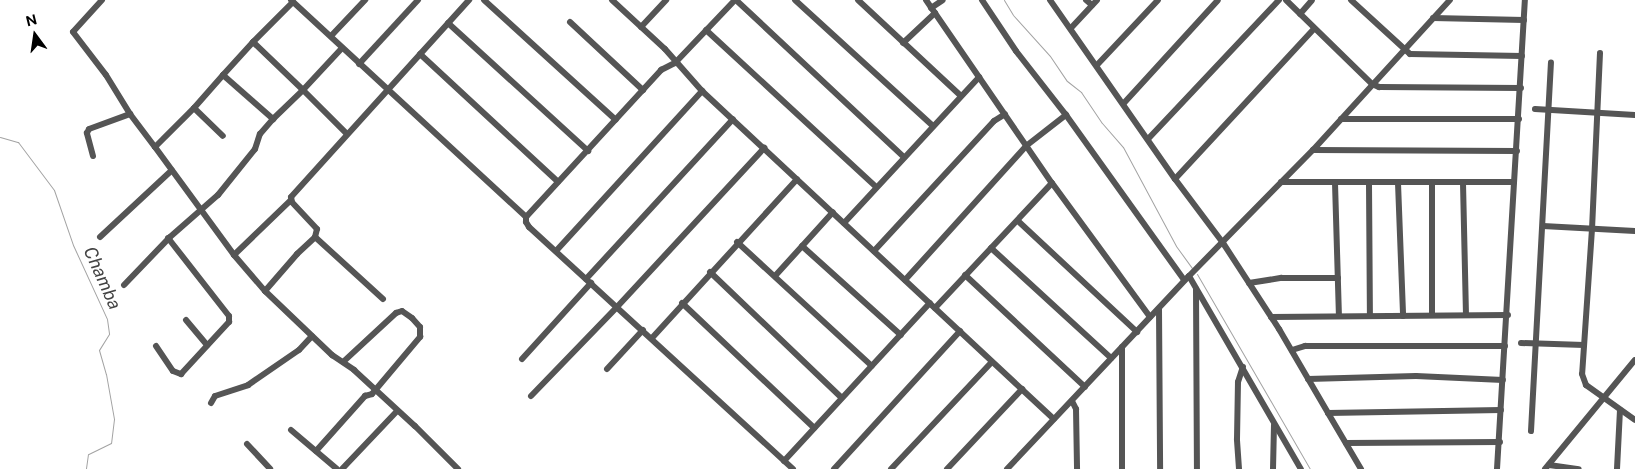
<!DOCTYPE html>
<html>
<head>
<meta charset="utf-8">
<style>
	body { margin:0 }
	#map { position:relative; width:1635px; height:469px; overflow:hidden; background:#fff; font-family:"Public Sans",sans-serif }
	div>[style] { position:absolute }
	[style*='--x'] { left:calc(var(--x)*1px); top:calc(var(--y)*1px); width:calc(var(--w)*1px); rotate:calc(var(--a)*1deg) }
	.stream>* { height:1px; margin:-0.5px; padding:0 0.5px; transform-origin:0.5px; border-radius:0.5px; background:#a3a3a3 }
	.minor>* { height:6px; margin:-3px; padding:0 3px; transform-origin:3px; border-radius:3px; background:#555 }
	span { translate:-50% -50%; white-space:nowrap; text-align:center; line-height:1.15; -webkit-text-stroke:4px #fff; paint-order:stroke }
	.water-label { font-size:18px; color:#444; font-style:italic }
	.north { position:absolute; left:10px; top:10px; width:50px; height:50px; -webkit-text-stroke:4px #fff; paint-order:stroke; rotate:346deg; font-size:14px; font-weight:700; line-height:20px; text-align:center; color:#000 }
	.north::after { content:''; display:block; margin:auto; width:18px; height:22px; background:#000; clip-path:polygon(50% 0,100% 100%,50% 72%,0 100%) }
</style>
</head>
<body>
<div id="map">
	<div class="stream">
		<i style="--x:1004;--y:0;--w:17;--a:59"></i>
		<i style="--x:1013;--y:15;--w:55;--a:47.9"></i>
		<i style="--x:1050;--y:56;--w:30;--a:56"></i>
		<i style="--x:1067;--y:81;--w:18;--a:38"></i>
		<i style="--x:1081;--y:92;--w:37;--a:56"></i>
		<i style="--x:1102;--y:123;--w:32;--a:49"></i>
		<i style="--x:1123;--y:147;--w:112;--a:61.8"></i>
		<i style="--x:1176;--y:246;--w:27;--a:54"></i>
		<i style="--x:0;--y:137;--w:19;--a:16"></i>
		<i style="--x:18;--y:142;--w:60;--a:53.1"></i>
		<i style="--x:54;--y:190;--w:58;--a:70.9"></i>
		<i style="--x:73;--y:245;--w:81;--a:65.3"></i>
		<i style="--x:107;--y:319;--w:15;--a:82"></i>
		<i style="--x:109;--y:334;--w:19;--a:122"></i>
		<i style="--x:99;--y:350;--w:25;--a:74"></i>
		<i style="--x:106;--y:374;--w:46;--a:79.9"></i>
		<i style="--x:114;--y:419;--w:24;--a:97"></i>
		<i style="--x:111;--y:443;--w:25;--a:154"></i>
		<i style="--x:88;--y:454;--w:15;--a:98"></i>
		<i style="--x:1197;--y:274;--w:225;--a:59.9"></i>
	</div>
	<div class="minor">
		<i style="--x:102;--y:0;--w:43;--a:132.2"></i>
		<i style="--x:73;--y:32;--w:54;--a:52.5"></i>
		<i style="--x:106;--y:75;--w:46;--a:58.4"></i>
		<i style="--x:291;--y:0;--w:320;--a:42.7"></i>
		<i style="--x:526;--y:217;--w:5;--a:90"></i>
		<i style="--x:526;--y:222;--w:6;--a:59"></i>
		<i style="--x:529;--y:227;--w:358;--a:42.5"></i>
		<i style="--x:484;--y:0;--w:178;--a:42.3"></i>
		<i style="--x:612;--y:0;--w:72;--a:42.8"></i>
		<i style="--x:665;--y:49;--w:56;--a:48.6"></i>
		<i style="--x:702;--y:91;--w:481;--a:43"></i>
		<i style="--x:736;--y:0;--w:230;--a:43.1"></i>
		<i style="--x:795;--y:0;--w:185;--a:42.4"></i>
		<i style="--x:858;--y:0;--w:139;--a:43"></i>
		<i style="--x:926;--y:0;--w:222;--a:55.5"></i>
		<i style="--x:1052;--y:183;--w:166;--a:53.8"></i>
		<i style="--x:982;--y:0;--w:61;--a:56.3"></i>
		<i style="--x:1016;--y:51;--w:81;--a:52"></i>
		<i style="--x:1066;--y:115;--w:203;--a:54.4"></i>
		<i style="--x:1050;--y:0;--w:218;--a:55.1"></i>
		<i style="--x:1175;--y:179;--w:80;--a:53.1"></i>
		<i style="--x:1223;--y:243;--w:103;--a:56.9"></i>
		<i style="--x:1279;--y:329;--w:97;--a:59.7"></i>
		<i style="--x:1086;--y:0;--w:8;--a:40"></i>
		<i style="--x:1286;--y:0;--w:120;--a:44.3"></i>
		<i style="--x:1372;--y:84;--w:8;--a:23"></i>
		<i style="--x:1379;--y:87;--w:142;--a:0.4"></i>
		<i style="--x:1351;--y:0;--w:80;--a:42.5"></i>
		<i style="--x:1410;--y:54;--w:112;--a:1"></i>
		<i style="--x:293;--y:2;--w:57;--a:135"></i>
		<i style="--x:253;--y:42;--w:69;--a:43.8"></i>
		<i style="--x:303;--y:90;--w:57;--a:-47.1"></i>
		<i style="--x:931;--y:8;--w:14;--a:-34"></i>
		<i style="--x:1300;--y:14;--w:18;--a:-49"></i>
		<i style="--x:1433;--y:18;--w:91;--a:1.3"></i>
		<i style="--x:570;--y:22;--w:100;--a:43"></i>
		<i style="--x:448;--y:23;--w:190;--a:42.4"></i>
		<i style="--x:641;--y:27;--w:37;--a:-47"></i>
		<i style="--x:1071;--y:28;--w:38;--a:-47"></i>
		<i style="--x:706;--y:30;--w:231;--a:42.7"></i>
		<i style="--x:331;--y:36;--w:50;--a:-46.6"></i>
		<i style="--x:903;--y:43;--w:44;--a:-43.2"></i>
		<i style="--x:1600;--y:53;--w:176;--a:92.6"></i>
		<i style="--x:1592;--y:229;--w:145;--a:93.9"></i>
		<i style="--x:1582;--y:374;--w:12;--a:70"></i>
		<i style="--x:1586;--y:385;--w:60;--a:35.5"></i>
		<i style="--x:420;--y:54;--w:188;--a:42.8"></i>
		<i style="--x:359;--y:64;--w:87;--a:-47.3"></i>
		<i style="--x:1097;--y:65;--w:89;--a:-46.8"></i>
		<i style="--x:223;--y:75;--w:45;--a:-47.7"></i>
		<i style="--x:1124;--y:103;--w:139;--a:-47.6"></i>
		<i style="--x:194;--y:108;--w:40;--a:44"></i>
		<i style="--x:1535;--y:109;--w:100;--a:3.4"></i>
		<i style="--x:1341;--y:119;--w:178;--a:0"></i>
		<i style="--x:1148;--y:139;--w:191;--a:-46.7"></i>
		<i style="--x:155;--y:147;--w:134;--a:53.8"></i>
		<i style="--x:234;--y:255;--w:48;--a:49.3"></i>
		<i style="--x:265;--y:291;--w:93;--a:43.7"></i>
		<i style="--x:332;--y:355;--w:27;--a:34"></i>
		<i style="--x:354;--y:370;--w:83;--a:42.6"></i>
		<i style="--x:415;--y:426;--w:61;--a:45"></i>
		<i style="--x:1313;--y:150;--w:204;--a:0.3"></i>
		<i style="--x:93;--y:156;--w:24;--a:-105"></i>
		<i style="--x:87;--y:133;--w:4;--a:-63"></i>
		<i style="--x:89;--y:129;--w:44;--a:-20.1"></i>
		<i style="--x:130;--y:114;--w:41;--a:52.9"></i>
		<i style="--x:155;--y:147;--w:55;--a:-45"></i>
		<i style="--x:194;--y:108;--w:44;--a:-48.7"></i>
		<i style="--x:223;--y:75;--w:67;--a:41.3"></i>
		<i style="--x:273;--y:119;--w:42;--a:-44"></i>
		<i style="--x:303;--y:90;--w:62;--a:45"></i>
		<i style="--x:1175;--y:179;--w:205;--a:-47.2"></i>
		<i style="--x:1281;--y:182;--w:233;--a:0"></i>
		<i style="--x:1335;--y:183;--w:133;--a:88.3"></i>
		<i style="--x:1398;--y:183;--w:133;--a:87.8"></i>
		<i style="--x:1463;--y:183;--w:132;--a:88.7"></i>
		<i style="--x:1369;--y:184;--w:132;--a:89.6"></i>
		<i style="--x:526;--y:217;--w:200;--a:-47.4"></i>
		<i style="--x:661;--y:70;--w:16;--a:-27"></i>
		<i style="--x:675;--y:63;--w:87;--a:-46.4"></i>
		<i style="--x:1018;--y:221;--w:163;--a:43"></i>
		<i style="--x:844;--y:223;--w:199;--a:-47.2"></i>
		<i style="--x:1543;--y:226;--w:92;--a:3.1"></i>
		<i style="--x:100;--y:237;--w:98;--a:-42.9"></i>
		<i style="--x:737;--y:242;--w:183;--a:42.6"></i>
		<i style="--x:802;--y:246;--w:133;--a:42"></i>
		<i style="--x:991;--y:248;--w:163;--a:42.5"></i>
		<i style="--x:556;--y:251;--w:217;--a:-47.6"></i>
		<i style="--x:874;--y:251;--w:177;--a:-47.3"></i>
		<i style="--x:994;--y:121;--w:13;--a:-32"></i>
		<i style="--x:234;--y:255;--w:79;--a:-44"></i>
		<i style="--x:710;--y:272;--w:182;--a:43.7"></i>
		<i style="--x:965;--y:275;--w:164;--a:43"></i>
		<i style="--x:775;--y:276;--w:86;--a:-47.8"></i>
		<i style="--x:1189;--y:276;--w:223;--a:59.9"></i>
		<i style="--x:586;--y:279;--w:217;--a:-47.4"></i>
		<i style="--x:905;--y:280;--w:181;--a:-47.9"></i>
		<i style="--x:1026;--y:146;--w:51;--a:-37.8"></i>
		<i style="--x:1249;--y:283;--w:33;--a:-9"></i>
		<i style="--x:1282;--y:278;--w:56;--a:0"></i>
		<i style="--x:124;--y:285;--w:66;--a:-46.2"></i>
		<i style="--x:170;--y:237;--w:64;--a:-41.2"></i>
		<i style="--x:218;--y:195;--w:59;--a:-51.2"></i>
		<i style="--x:255;--y:149;--w:16;--a:-72"></i>
		<i style="--x:260;--y:134;--w:20;--a:-49"></i>
		<i style="--x:1196;--y:289;--w:180;--a:89.7"></i>
		<i style="--x:265;--y:291;--w:49;--a:-49.1"></i>
		<i style="--x:297;--y:254;--w:25;--a:-43"></i>
		<i style="--x:383;--y:299;--w:92;--a:-137.6"></i>
		<i style="--x:315;--y:237;--w:8;--a:-76"></i>
		<i style="--x:317;--y:229;--w:37;--a:-133"></i>
		<i style="--x:292;--y:202;--w:5;--a:-101"></i>
		<i style="--x:291;--y:197;--w:266;--a:-47.9"></i>
		<i style="--x:682;--y:303;--w:182;--a:43.4"></i>
		<i style="--x:935;--y:308;--w:171;--a:-46.9"></i>
		<i style="--x:1159;--y:309;--w:160;--a:89.6"></i>
		<i style="--x:1432;--y:314;--w:132;--a:-90"></i>
		<i style="--x:1271;--y:317;--w:237;--a:-0.5"></i>
		<i style="--x:186;--y:320;--w:33;--a:50"></i>
		<i style="--x:652;--y:338;--w:215;--a:-47.6"></i>
		<i style="--x:1521;--y:343;--w:63;--a:1.8"></i>
		<i style="--x:156;--y:346;--w:30;--a:56"></i>
		<i style="--x:173;--y:371;--w:9;--a:21"></i>
		<i style="--x:181;--y:374;--w:71;--a:-47.3"></i>
		<i style="--x:229;--y:322;--w:6;--a:-90"></i>
		<i style="--x:229;--y:316;--w:99;--a:-128"></i>
		<i style="--x:1122;--y:347;--w:122;--a:90"></i>
		<i style="--x:1292;--y:350;--w:14;--a:-17"></i>
		<i style="--x:1305;--y:346;--w:200;--a:0"></i>
		<i style="--x:522;--y:359;--w:103;--a:-47.8"></i>
		<i style="--x:607;--y:369;--w:53;--a:-47.3"></i>
		<i style="--x:1308;--y:379;--w:108;--a:-1.6"></i>
		<i style="--x:1416;--y:376;--w:87;--a:2.6"></i>
		<i style="--x:531;--y:396;--w:124;--a:-46"></i>
		<i style="--x:617;--y:307;--w:217;--a:-47.2"></i>
		<i style="--x:1072;--y:401;--w:9;--a:63"></i>
		<i style="--x:1076;--y:409;--w:60;--a:89"></i>
		<i style="--x:211;--y:403;--w:8;--a:-60"></i>
		<i style="--x:215;--y:396;--w:35;--a:-18"></i>
		<i style="--x:248;--y:385;--w:62;--a:-34.5"></i>
		<i style="--x:299;--y:350;--w:19;--a:-47"></i>
		<i style="--x:291;--y:430;--w:60;--a:40.3"></i>
		<i style="--x:1531;--y:431;--w:369;--a:-86.9"></i>
		<i style="--x:1346;--y:443;--w:154;--a:-0.4"></i>
		<i style="--x:247;--y:444;--w:34;--a:47"></i>
		<i style="--x:316;--y:451;--w:74;--a:-48.3"></i>
		<i style="--x:365;--y:396;--w:7;--a:-16"></i>
		<i style="--x:372;--y:394;--w:75;--a:-49.9"></i>
		<i style="--x:420;--y:337;--w:10;--a:-90"></i>
		<i style="--x:420;--y:327;--w:12;--a:-132"></i>
		<i style="--x:412;--y:318;--w:12;--a:-145"></i>
		<i style="--x:402;--y:311;--w:6;--a:162"></i>
		<i style="--x:396;--y:313;--w:72;--a:137.2"></i>
		<i style="--x:784;--y:461;--w:215;--a:-47.3"></i>
		<i style="--x:1549;--y:465;--w:30;--a:8"></i>
		<i style="--x:342;--y:469;--w:80;--a:-46.5"></i>
		<i style="--x:834;--y:469;--w:187;--a:-47.6"></i>
		<i style="--x:891;--y:469;--w:147;--a:-46.7"></i>
		<i style="--x:947;--y:469;--w:110;--a:-46.8"></i>
		<i style="--x:1007;--y:469;--w:265;--a:-46.7"></i>
		<i style="--x:1189;--y:276;--w:177;--a:-45.5"></i>
		<i style="--x:1313;--y:150;--w:203;--a:-47.6"></i>
		<i style="--x:1239;--y:469;--w:30;--a:-94"></i>
		<i style="--x:1237;--y:439;--w:57;--a:-89"></i>
		<i style="--x:1238;--y:382;--w:16;--a:-72"></i>
		<i style="--x:1273;--y:469;--w:44;--a:-88.7"></i>
		<i style="--x:1361;--y:469;--w:65;--a:-120.5"></i>
		<i style="--x:1328;--y:413;--w:173;--a:-1"></i>
		<i style="--x:1497;--y:469;--w:470;--a:-86.6"></i>
		<i style="--x:1545;--y:469;--w:141;--a:-50.5"></i>
		<i style="--x:1617;--y:469;--w:59;--a:-87.1"></i>
	</div>
	<div class="water-label">
		<span style="left:102px;top:278px;rotate:66deg">Chamba</span>
	</div>
	<div class="north">N</div>
</div>
</body>
</html>
